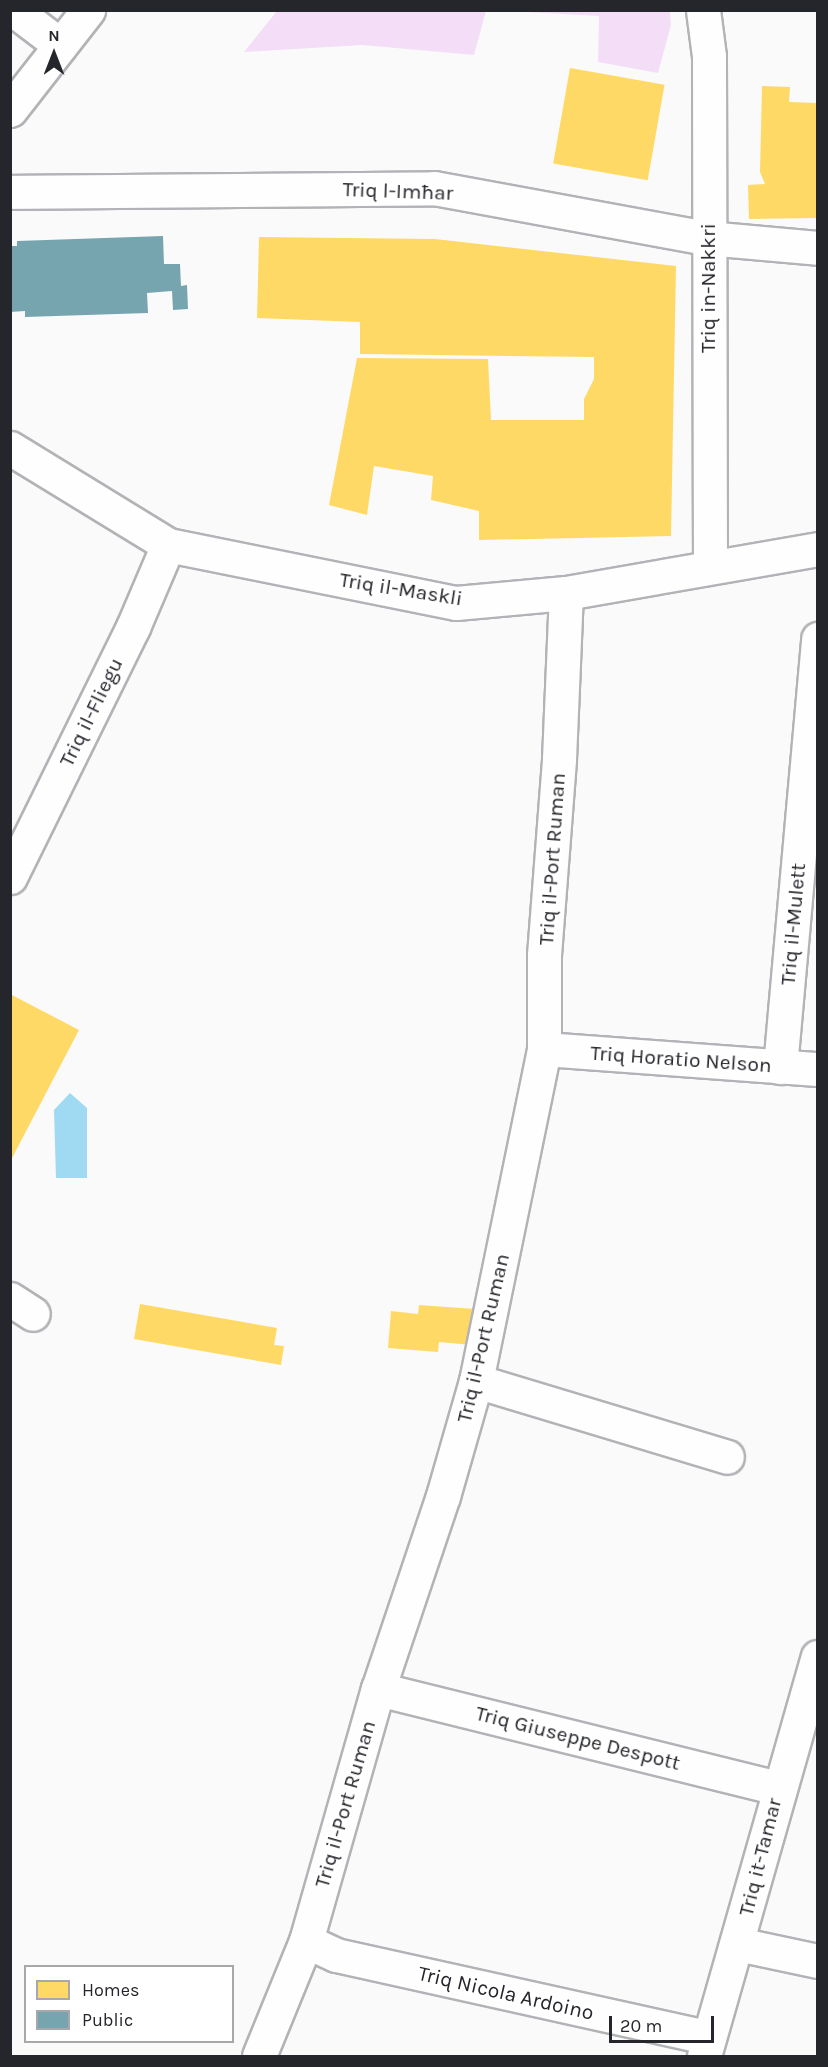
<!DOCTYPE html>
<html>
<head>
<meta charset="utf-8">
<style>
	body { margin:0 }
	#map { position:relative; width:828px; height:2067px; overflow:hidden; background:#fafafb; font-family:Karla,sans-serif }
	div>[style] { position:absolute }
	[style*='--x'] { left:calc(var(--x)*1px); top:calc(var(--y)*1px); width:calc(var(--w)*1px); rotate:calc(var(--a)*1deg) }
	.green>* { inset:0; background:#f4ddf7 }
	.water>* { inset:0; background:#9fdaf2 }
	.homes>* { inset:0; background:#ffd966; transform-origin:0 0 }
	.public>* { inset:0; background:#76a5af }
	.roads { filter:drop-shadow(2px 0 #b2b3b6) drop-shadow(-2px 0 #b2b3b6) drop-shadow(0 2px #b2b3b6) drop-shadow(0 -2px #b2b3b6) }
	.minor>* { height:33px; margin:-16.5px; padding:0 16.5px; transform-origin:16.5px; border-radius:16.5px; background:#fefefe }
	span { translate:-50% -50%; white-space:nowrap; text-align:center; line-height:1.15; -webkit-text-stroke:6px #fff; paint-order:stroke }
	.street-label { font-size:21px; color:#25262b }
	.frame { position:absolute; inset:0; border:12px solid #25262b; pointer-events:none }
	.legend { position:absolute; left:24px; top:1965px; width:210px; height:78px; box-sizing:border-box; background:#fff; border:2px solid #a8a8aa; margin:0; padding:8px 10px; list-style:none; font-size:18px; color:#25262b }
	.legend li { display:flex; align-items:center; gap:12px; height:30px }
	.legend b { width:30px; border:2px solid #a8a8aa }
	.north { position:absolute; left:24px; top:24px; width:60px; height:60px; -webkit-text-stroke:4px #fff; paint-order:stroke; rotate:0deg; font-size:16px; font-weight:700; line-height:24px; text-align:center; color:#25262b }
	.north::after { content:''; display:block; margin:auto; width:21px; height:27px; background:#25262b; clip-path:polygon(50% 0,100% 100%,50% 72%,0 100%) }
	.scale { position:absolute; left:609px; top:2016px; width:105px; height:27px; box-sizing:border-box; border:3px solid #25262b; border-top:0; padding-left:8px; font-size:18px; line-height:21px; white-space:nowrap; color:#25262b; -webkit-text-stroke:4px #fff; paint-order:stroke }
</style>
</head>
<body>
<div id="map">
	<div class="green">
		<i style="clip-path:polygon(277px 11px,277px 10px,486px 11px,474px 55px,362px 45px,244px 52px)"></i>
		<i style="clip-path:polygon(506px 11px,670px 11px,671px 25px,658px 73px,598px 62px,599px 16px)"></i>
	</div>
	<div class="water">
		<i style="clip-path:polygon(70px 1093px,87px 1108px,87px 1178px,56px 1178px,54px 1110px)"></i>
	</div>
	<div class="homes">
		<i style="left:570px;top:68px;width:96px;height:97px;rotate:10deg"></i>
		<i style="clip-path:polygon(762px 86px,790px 87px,789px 102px,818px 103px,818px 218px,749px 219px,748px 185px,765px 184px,760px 172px)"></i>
		<i style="clip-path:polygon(259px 237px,435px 239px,676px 266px,671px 536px,479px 540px,479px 511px,431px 500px,433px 476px,374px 466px,367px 515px,329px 505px,357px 358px,488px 359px,491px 420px,584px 420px,584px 399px,594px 379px,594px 357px,360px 354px,360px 322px,257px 318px)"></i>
		<i style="clip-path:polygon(10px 994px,79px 1030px,10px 1162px)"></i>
		<i style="clip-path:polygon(140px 1304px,277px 1328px,274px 1345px,284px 1346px,281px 1365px,134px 1339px)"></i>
		<i style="clip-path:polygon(419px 1305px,475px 1309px,472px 1345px,439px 1342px,438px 1352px,388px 1348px,391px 1311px,418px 1314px)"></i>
	</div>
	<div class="public">
		<i style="clip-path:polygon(163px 236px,164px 264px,180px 264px,181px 286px,187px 285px,188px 309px,173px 310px,172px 291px,147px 293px,148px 313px,25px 317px,25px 311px,10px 312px,10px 246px,17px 246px,17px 241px)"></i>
	</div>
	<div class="roads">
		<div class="minor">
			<i style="--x:14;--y:10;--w:58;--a:37.3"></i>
			<i style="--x:703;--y:10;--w:46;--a:82.6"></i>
			<i style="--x:709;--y:56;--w:510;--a:89.89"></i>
			<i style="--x:10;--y:110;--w:127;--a:-52"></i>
			<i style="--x:10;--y:192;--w:424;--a:-0.5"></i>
			<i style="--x:434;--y:188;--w:278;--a:10.4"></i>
			<i style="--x:707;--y:238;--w:111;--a:5.1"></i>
			<i style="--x:10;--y:448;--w:185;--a:31.5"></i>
			<i style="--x:168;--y:545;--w:294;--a:11.4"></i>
			<i style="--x:456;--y:603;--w:110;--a:-5.2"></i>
			<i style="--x:566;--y:593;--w:256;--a:-9.9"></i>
			<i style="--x:10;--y:877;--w:279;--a:-63.8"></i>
			<i style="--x:133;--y:627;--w:89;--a:-66.9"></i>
			<i style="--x:544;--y:1049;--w:275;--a:4.2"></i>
			<i style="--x:780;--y:1067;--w:430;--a:-84.9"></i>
			<i style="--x:10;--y:1299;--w:27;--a:33"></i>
			<i style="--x:476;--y:1381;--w:262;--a:16.8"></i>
			<i style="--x:378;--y:1689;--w:412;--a:13.9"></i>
			<i style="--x:306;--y:1941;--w:33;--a:25"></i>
			<i style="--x:336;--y:1955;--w:382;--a:12.5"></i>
			<i style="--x:738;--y:1944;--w:82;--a:12"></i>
			<i style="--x:259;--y:2056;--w:124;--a:-67.8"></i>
			<i style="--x:306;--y:1941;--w:262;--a:-74.1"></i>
			<i style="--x:378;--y:1689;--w:204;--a:-71.4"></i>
			<i style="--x:443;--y:1496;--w:120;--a:-74"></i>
			<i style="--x:476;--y:1381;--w:339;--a:-78.4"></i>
			<i style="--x:544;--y:1049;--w:94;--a:-90"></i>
			<i style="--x:544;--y:955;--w:197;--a:-85.6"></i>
			<i style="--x:559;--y:759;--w:166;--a:-87.6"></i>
			<i style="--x:704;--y:2056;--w:415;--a:-74.1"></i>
		</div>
	</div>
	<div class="street-label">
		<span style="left:398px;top:191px;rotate:2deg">Triq l-Imħar</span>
		<span style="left:708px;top:288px;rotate:-90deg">Triq in-Nakkri</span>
		<span style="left:401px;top:589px;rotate:9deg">Triq il-Maskli</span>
		<span style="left:91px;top:712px;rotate:-64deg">Triq il-Fliegu</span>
		<span style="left:552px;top:859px;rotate:-86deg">Triq il-Port Ruman</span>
		<span style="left:793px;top:924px;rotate:-85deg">Triq il-Mulett</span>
		<span style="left:681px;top:1059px;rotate:4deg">Triq Horatio Nelson</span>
		<span style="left:483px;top:1338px;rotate:-77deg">Triq il-Port Ruman</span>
		<span style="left:578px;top:1738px;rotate:14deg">Triq Giuseppe Despott</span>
		<span style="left:345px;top:1804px;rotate:-74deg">Triq il-Port Ruman</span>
		<span style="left:760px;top:1857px;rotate:-76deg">Triq it-Tamar</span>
		<span style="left:506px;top:1993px;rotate:13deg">Triq Nicola Ardoino</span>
	</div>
	<div class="frame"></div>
	<ul class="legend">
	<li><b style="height:16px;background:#ffd966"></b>Homes</li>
	<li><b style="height:16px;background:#76a5af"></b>Public</li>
	</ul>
	<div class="north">N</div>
	<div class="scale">20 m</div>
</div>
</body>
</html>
